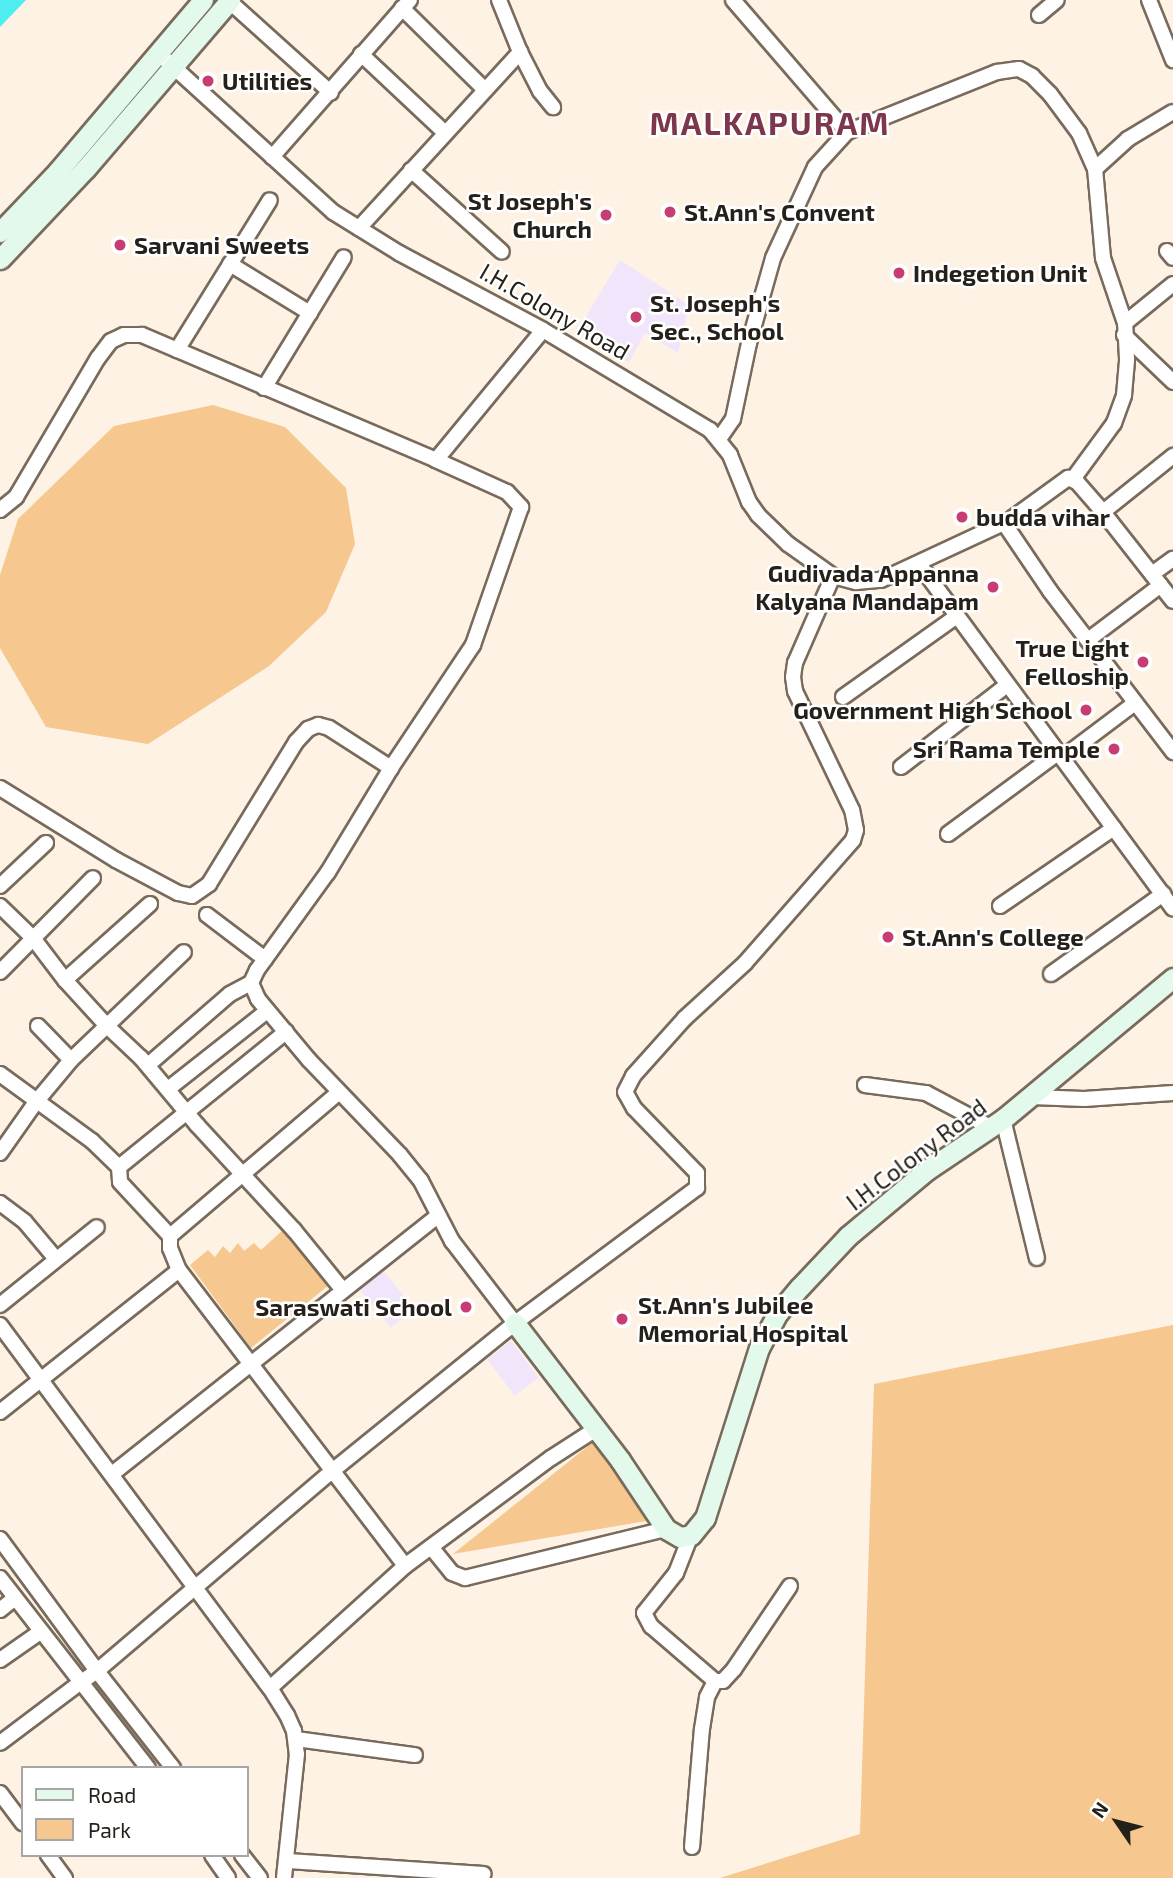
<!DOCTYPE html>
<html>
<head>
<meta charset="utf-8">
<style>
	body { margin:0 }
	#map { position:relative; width:1173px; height:1878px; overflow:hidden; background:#fef2e4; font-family:"Exo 2",sans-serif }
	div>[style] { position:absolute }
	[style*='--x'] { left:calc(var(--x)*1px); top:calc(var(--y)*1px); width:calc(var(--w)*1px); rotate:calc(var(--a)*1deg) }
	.education>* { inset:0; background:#f0e5fa; transform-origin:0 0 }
	.green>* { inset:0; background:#f6c78e }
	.water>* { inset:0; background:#4fedef }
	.roads { filter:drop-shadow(2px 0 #786b5c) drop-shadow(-2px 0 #786b5c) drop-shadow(0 2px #786b5c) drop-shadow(0 -2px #786b5c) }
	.street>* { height:14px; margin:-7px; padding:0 7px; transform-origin:7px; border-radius:7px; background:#fff }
	.secondary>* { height:19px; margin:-9.5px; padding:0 9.5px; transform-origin:9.5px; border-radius:9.5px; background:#e3f9ec }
	.dots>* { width:19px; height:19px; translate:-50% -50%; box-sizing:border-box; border:4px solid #fff; border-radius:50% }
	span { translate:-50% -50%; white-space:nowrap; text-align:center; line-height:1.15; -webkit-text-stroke:5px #fff; paint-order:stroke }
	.poi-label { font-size:24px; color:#252019; font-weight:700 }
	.left { translate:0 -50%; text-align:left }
	.right { translate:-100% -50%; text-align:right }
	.street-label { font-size:24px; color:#252019 }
	.district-label { font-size:32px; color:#7c374d; font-weight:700; letter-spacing:2px }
	.legend { position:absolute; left:21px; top:1766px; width:228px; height:91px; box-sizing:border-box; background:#fff; border:2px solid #a8a6a3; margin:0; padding:9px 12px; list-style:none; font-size:21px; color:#252019 }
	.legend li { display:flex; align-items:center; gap:14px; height:35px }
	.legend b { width:35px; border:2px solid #a8a6a3 }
	.north { position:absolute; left:1082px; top:1787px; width:70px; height:70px; -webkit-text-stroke:5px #fff; paint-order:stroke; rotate:305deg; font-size:19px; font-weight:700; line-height:28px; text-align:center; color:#252019 }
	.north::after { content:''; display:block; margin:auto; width:24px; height:32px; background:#252019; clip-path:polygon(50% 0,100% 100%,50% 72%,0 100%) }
</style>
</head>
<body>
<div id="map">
	<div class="education">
		<i style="clip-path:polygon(620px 260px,689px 305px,678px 353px,645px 333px,629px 362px,576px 333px)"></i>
		<i style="left:382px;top:1269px;width:51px;height:30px;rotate:51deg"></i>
		<i style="left:511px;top:1341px;width:46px;height:30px;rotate:53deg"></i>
	</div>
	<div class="green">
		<i style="clip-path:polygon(213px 405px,285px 427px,346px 488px,355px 544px,326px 612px,269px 666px,148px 744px,46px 727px,0 648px,0 575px,18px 519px,114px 426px)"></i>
		<i style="clip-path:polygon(283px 1230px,329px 1285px,251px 1348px,190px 1265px,208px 1250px,215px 1257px,223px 1246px,230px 1253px,238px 1243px,244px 1251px,254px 1243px,261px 1250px)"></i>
		<i style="clip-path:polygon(1173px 1325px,1173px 1878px,720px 1878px,860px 1834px,874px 1384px)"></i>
		<i style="clip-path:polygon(597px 1439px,652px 1520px,453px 1554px)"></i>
	</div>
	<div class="water">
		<i style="clip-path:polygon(0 0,26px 0,0 27px)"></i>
	</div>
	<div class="roads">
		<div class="street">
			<i style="--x:499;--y:0;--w:56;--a:68"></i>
			<i style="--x:520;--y:52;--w:44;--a:62.9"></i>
			<i style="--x:540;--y:91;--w:21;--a:51"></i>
			<i style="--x:733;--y:0;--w:174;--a:49.2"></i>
			<i style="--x:1149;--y:0;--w:65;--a:68.2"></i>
			<i style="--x:229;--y:1;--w:137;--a:42"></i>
			<i style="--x:402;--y:8;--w:115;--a:44.6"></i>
			<i style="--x:1039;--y:15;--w:23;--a:-40"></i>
			<i style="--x:361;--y:54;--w:115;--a:43.2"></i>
			<i style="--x:166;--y:60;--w:226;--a:42.3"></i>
			<i style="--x:333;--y:212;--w:78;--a:31.8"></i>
			<i style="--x:399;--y:253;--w:163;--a:28.1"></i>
			<i style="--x:543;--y:330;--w:195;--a:30.9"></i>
			<i style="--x:710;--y:430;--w:32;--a:51"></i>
			<i style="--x:730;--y:455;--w:51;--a:68"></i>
			<i style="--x:749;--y:502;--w:16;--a:55"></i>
			<i style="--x:758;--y:515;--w:42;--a:44"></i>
			<i style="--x:788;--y:544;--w:55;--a:35.4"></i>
			<i style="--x:833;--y:576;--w:24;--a:15"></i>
			<i style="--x:856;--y:582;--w:25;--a:-5"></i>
			<i style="--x:881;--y:580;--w:142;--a:-24.9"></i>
			<i style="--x:1010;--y:520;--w:72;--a:-35.9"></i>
			<i style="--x:1068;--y:478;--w:10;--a:24"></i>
			<i style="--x:1077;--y:482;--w:40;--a:49"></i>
			<i style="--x:1103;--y:512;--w:113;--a:51.8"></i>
			<i style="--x:272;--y:157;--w:209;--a:-48.7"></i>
			<i style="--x:411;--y:170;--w:122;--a:42"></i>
			<i style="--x:359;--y:228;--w:239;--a:-47.5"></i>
			<i style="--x:1167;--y:251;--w:9;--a:49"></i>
			<i style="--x:230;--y:264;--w:94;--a:31.5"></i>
			<i style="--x:1125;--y:323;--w:62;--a:-39.1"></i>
			<i style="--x:1124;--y:335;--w:68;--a:43.8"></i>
			<i style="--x:177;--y:350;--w:176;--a:-58.2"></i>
			<i style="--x:264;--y:388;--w:153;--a:-58.6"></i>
			<i style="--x:719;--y:439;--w:24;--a:-55"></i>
			<i style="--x:733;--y:419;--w:78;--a:-78.1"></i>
			<i style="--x:749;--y:343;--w:88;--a:-74.2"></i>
			<i style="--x:773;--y:258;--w:100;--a:-65.2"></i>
			<i style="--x:815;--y:167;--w:47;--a:-47.6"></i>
			<i style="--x:847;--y:132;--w:162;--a:-21.8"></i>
			<i style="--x:997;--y:72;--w:22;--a:-8"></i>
			<i style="--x:1019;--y:69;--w:15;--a:28"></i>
			<i style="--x:1032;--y:76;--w:25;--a:45"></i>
			<i style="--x:1050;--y:94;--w:49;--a:53.4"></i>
			<i style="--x:1079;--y:133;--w:39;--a:66"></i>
			<i style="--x:436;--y:460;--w:168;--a:-50.5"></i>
			<i style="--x:1073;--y:479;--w:69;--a:-53.8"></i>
			<i style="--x:1114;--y:423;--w:30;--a:-70"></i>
			<i style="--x:1124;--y:395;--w:36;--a:-85"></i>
			<i style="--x:1127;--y:359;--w:36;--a:-93"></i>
			<i style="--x:1125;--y:323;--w:69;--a:-108.7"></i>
			<i style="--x:1103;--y:258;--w:89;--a:-95.1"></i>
			<i style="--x:1095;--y:169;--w:45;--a:-42.3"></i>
			<i style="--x:1128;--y:139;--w:52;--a:-31"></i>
			<i style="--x:0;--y:510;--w:21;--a:-39"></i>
			<i style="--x:16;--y:497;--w:161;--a:-59.5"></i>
			<i style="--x:98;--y:358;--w:21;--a:-53"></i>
			<i style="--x:111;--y:341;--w:14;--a:-25"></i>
			<i style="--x:124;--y:335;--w:18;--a:0"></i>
			<i style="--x:142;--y:335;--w:319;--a:23"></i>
			<i style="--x:436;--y:460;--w:78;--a:24.3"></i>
			<i style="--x:507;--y:492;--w:21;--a:47"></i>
			<i style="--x:521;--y:507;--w:146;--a:109.2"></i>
			<i style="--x:473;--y:645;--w:148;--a:123.7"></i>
			<i style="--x:391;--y:768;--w:122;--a:121.2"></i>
			<i style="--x:328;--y:872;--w:121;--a:125.9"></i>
			<i style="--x:257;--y:970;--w:14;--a:115"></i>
			<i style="--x:251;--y:983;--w:17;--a:66"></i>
			<i style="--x:258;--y:999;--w:80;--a:50.1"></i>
			<i style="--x:309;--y:1060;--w:132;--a:46.2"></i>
			<i style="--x:400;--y:1155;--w:33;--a:51"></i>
			<i style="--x:421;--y:1181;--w:68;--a:62.7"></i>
			<i style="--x:452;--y:1241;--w:103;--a:52.5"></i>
			<i style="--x:1103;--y:512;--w:90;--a:-38.7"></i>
			<i style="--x:1004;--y:523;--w:82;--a:55.9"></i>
			<i style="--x:1050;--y:591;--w:203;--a:52.6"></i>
			<i style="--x:919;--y:564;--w:428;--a:53.6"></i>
			<i style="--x:1152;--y:574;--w:26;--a:-36"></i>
			<i style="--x:1088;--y:640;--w:91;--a:-37"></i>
			<i style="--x:843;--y:697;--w:140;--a:-35.4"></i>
			<i style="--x:1062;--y:758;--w:91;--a:-37"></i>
			<i style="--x:901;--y:767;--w:134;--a:-37.7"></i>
			<i style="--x:0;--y:788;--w:137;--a:31.8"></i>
			<i style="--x:116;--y:860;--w:70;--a:28"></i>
			<i style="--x:178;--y:893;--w:14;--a:12"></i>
			<i style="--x:192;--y:896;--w:21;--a:-35"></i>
			<i style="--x:209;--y:884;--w:167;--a:-58.5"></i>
			<i style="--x:296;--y:742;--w:18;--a:-47"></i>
			<i style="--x:308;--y:729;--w:11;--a:-22"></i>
			<i style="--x:318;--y:725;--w:11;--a:15"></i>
			<i style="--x:329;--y:728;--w:74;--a:32.8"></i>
			<i style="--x:948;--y:834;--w:137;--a:-36.4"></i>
			<i style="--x:0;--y:886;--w:63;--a:-43.1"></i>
			<i style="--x:0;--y:906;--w:46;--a:44.1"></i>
			<i style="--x:33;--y:938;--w:53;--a:52.7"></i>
			<i style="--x:65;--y:980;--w:62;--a:47.6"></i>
			<i style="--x:107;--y:1026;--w:47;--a:43.3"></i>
			<i style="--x:141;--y:1058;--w:87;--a:50.1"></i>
			<i style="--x:197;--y:1125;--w:143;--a:47.3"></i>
			<i style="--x:294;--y:1230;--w:76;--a:50.9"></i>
			<i style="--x:1000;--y:906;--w:138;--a:-34.4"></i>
			<i style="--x:207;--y:915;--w:73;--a:37.2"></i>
			<i style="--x:0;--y:972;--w:132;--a:-45.3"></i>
			<i style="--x:1051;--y:974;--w:138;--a:-35.5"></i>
			<i style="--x:65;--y:980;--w:114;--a:-41.8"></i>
			<i style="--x:38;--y:1026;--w:47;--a:45.9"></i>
			<i style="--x:148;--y:1065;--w:108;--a:-40.9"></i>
			<i style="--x:230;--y:994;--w:24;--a:-28"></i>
			<i style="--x:0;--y:1074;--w:114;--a:36.1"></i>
			<i style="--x:92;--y:1141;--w:37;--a:44"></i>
			<i style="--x:119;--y:1167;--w:15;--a:86"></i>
			<i style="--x:120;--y:1182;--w:74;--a:47.2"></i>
			<i style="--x:170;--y:1236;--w:12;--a:90"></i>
			<i style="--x:170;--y:1248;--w:24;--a:68"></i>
			<i style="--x:865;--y:1085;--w:62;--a:7.5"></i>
			<i style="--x:926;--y:1093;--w:72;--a:28"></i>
			<i style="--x:168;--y:1089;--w:126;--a:-38.2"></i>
			<i style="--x:1032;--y:1097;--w:52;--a:2.2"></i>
			<i style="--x:1084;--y:1099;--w:89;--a:-3.9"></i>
			<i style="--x:1003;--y:1119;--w:143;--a:76.3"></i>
			<i style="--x:0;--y:1153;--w:62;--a:-54.8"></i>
			<i style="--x:36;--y:1102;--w:55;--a:-50.2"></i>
			<i style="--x:71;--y:1060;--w:156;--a:-43.7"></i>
			<i style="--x:119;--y:1167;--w:215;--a:-39"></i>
			<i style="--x:0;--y:1203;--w:31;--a:37"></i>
			<i style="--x:25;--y:1222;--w:48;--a:50"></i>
			<i style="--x:170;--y:1236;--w:222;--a:-40.4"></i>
			<i style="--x:0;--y:1305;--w:124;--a:-38.8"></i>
			<i style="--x:0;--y:1325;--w:452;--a:53.4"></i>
			<i style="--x:270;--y:1688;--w:32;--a:58"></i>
			<i style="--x:287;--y:1715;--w:17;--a:66"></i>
			<i style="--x:294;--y:1731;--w:23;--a:83"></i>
			<i style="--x:297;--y:1754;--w:125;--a:96"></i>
			<i style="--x:0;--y:1412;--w:228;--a:-38.4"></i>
			<i style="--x:179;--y:1270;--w:372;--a:52.6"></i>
			<i style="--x:112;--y:1474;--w:415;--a:-38.4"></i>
			<i style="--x:691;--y:1535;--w:41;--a:111.5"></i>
			<i style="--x:676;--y:1573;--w:51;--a:128.7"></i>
			<i style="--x:644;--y:1613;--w:15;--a:62"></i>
			<i style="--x:651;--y:1626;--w:84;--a:40.7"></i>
			<i style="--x:715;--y:1681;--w:8;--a:0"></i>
			<i style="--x:723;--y:1681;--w:16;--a:-47"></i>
			<i style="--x:734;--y:1669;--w:100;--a:-56"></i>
			<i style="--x:0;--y:1539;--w:164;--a:53.7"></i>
			<i style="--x:97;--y:1671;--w:19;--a:145"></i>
			<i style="--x:81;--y:1682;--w:109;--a:52.1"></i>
			<i style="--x:431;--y:1547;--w:33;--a:51"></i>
			<i style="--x:452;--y:1573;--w:14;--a:21"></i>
			<i style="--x:465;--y:1578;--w:207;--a:-13.7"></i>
			<i style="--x:0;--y:1578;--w:132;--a:52.1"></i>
			<i style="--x:81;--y:1682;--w:101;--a:143"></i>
			<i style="--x:0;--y:1610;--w:19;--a:-39"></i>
			<i style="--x:0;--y:1660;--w:49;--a:-35"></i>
			<i style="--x:270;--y:1688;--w:182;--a:-42.1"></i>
			<i style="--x:405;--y:1566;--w:182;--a:-36.5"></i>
			<i style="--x:551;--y:1458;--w:54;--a:-32.8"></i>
			<i style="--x:296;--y:1739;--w:120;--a:7.7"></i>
			<i style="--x:173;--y:1768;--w:123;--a:-128.1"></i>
			<i style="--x:97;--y:1671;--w:307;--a:-40.4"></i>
			<i style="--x:331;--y:1472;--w:237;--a:-39"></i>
			<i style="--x:515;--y:1323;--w:227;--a:-36.6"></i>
			<i style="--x:697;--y:1188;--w:15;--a:-90"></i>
			<i style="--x:697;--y:1173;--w:91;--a:-134.1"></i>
			<i style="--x:634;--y:1108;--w:18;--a:-119"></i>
			<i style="--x:625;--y:1092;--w:18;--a:-63"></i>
			<i style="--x:633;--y:1076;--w:78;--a:-48.1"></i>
			<i style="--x:685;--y:1018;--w:81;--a:-42.5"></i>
			<i style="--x:745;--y:963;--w:164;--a:-48.7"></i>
			<i style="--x:853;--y:840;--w:10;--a:-73"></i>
			<i style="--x:856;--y:830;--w:20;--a:-101"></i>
			<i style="--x:852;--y:810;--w:132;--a:-115.6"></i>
			<i style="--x:795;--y:691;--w:14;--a:-98"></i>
			<i style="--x:793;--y:677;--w:14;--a:-82"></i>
			<i style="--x:795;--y:663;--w:95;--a:-66.4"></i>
			<i style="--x:0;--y:1793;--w:38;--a:53"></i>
			<i style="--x:692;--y:1847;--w:118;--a:-85.2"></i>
			<i style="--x:702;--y:1729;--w:32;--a:-81"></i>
			<i style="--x:707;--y:1697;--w:18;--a:-63"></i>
			<i style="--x:48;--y:1855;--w:29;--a:54"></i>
			<i style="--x:212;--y:1855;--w:28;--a:55"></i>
			<i style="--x:242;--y:1855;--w:29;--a:52"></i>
			<i style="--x:288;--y:1861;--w:196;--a:3.8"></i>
		</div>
		<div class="secondary">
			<i style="--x:0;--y:232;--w:84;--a:-46.4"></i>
			<i style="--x:58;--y:171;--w:224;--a:-49.7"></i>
			<i style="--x:0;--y:259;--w:125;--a:-46.6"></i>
			<i style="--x:86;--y:168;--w:221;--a:-49.4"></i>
			<i style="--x:515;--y:1323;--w:173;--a:52.5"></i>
			<i style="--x:620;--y:1460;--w:83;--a:56.3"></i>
			<i style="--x:666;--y:1529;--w:16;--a:30"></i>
			<i style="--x:680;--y:1537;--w:11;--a:-10"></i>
			<i style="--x:691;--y:1535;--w:22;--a:-51"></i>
			<i style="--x:705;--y:1518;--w:178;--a:-72.4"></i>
			<i style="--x:759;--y:1348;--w:40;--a:-62"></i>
			<i style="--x:778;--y:1313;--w:34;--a:-50"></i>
			<i style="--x:800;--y:1287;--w:70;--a:-46.7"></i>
			<i style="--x:848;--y:1236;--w:103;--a:-39.9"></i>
			<i style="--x:927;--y:1170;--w:92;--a:-33.9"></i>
			<i style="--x:1003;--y:1119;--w:221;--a:-39.7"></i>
		</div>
	</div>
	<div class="dots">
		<i style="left:208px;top:81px;background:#c83d71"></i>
		<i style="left:670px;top:212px;background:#c83d71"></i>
		<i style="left:606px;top:215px;background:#c83d71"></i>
		<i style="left:120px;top:245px;background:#c83d71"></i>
		<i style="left:899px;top:273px;background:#c83d71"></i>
		<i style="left:636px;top:317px;background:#c83d71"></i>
		<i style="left:962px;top:517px;background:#c83d71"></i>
		<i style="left:993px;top:587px;background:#c83d71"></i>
		<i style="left:1143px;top:662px;background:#c83d71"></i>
		<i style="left:1086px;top:710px;background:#c83d71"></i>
		<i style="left:1114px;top:749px;background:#c83d71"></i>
		<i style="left:888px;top:937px;background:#c83d71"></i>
		<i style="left:466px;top:1307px;background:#c83d71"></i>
		<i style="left:622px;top:1319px;background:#c83d71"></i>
	</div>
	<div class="poi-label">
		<span class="left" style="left:222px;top:81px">Utilities</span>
		<span class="right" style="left:592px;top:215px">St Joseph's<br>Church</span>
		<span class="left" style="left:684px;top:212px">St.Ann's Convent</span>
		<span class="left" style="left:134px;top:245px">Sarvani Sweets</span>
		<span class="left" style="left:913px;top:273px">Indegetion Unit</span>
		<span class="left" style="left:650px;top:317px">St. Joseph's<br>Sec., School</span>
		<span class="left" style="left:976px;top:517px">budda vihar</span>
		<span class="right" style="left:979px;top:587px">Gudivada Appanna<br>Kalyana Mandapam</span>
		<span class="right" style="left:1129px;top:662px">True Light<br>Felloship</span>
		<span class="right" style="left:1072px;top:710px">Government High School</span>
		<span class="right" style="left:1100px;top:749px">Sri Rama Temple</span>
		<span class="left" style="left:902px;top:937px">St.Ann's College</span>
		<span class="left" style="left:638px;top:1319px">St.Ann's Jubilee<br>Memorial Hospital</span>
		<span class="right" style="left:452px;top:1307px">Saraswati School</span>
	</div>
	<div class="street-label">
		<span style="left:555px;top:311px;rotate:30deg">I.H.Colony Road</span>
		<span style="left:916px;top:1154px;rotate:-37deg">I.H.Colony Road</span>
	</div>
	<div class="district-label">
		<span style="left:770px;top:122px">MALKAPURAM</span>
	</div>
	<ul class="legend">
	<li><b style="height:9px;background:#e3f9ec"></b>Road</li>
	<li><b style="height:19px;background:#f6c78e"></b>Park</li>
	</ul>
	<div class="north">N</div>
</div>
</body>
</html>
